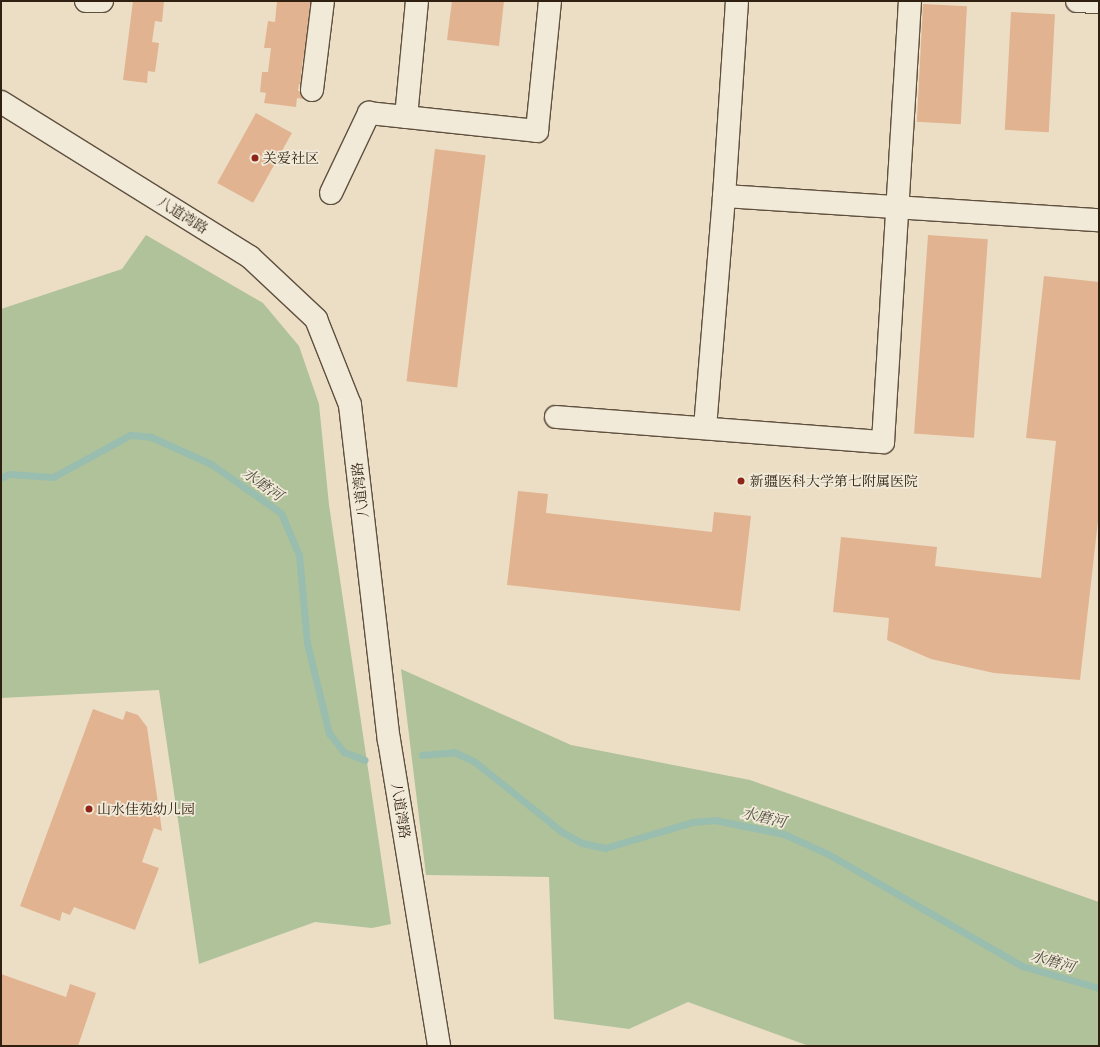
<!DOCTYPE html>
<html>
<head>
<meta charset="utf-8">
<style>
	body { margin:0 }
	#map { position:relative; width:1100px; height:1047px; overflow:hidden; background:#ebdec5; font-family:"Libre Caslon Text","Noto Serif SC",serif }
	div>[style] { position:absolute }
	[style*='--x'] { left:calc(var(--x)*1px); top:calc(var(--y)*1px); width:calc(var(--w)*1px); rotate:calc(var(--a)*1deg) }
	.green>* { inset:0; background:#b0c29a }
	.stream>* { height:7px; margin:-3.5px; padding:0 3.5px; transform-origin:3.5px; border-radius:3.5px; background:#99bdae }
	.building>* { inset:0; background:#e2b390; transform-origin:0 0 }
	.roads { filter:drop-shadow(1px 0 #5f503e) drop-shadow(-1px 0 #5f503e) drop-shadow(0 1px #5f503e) drop-shadow(0 -1px #5f503e) }
	.minor>* { height:22px; margin:-11px; padding:0 11px; transform-origin:11px; border-radius:11px; background:#f2ead9 }
	.secondary>* { height:22px; margin:-11px; padding:0 11px; transform-origin:11px; border-radius:11px; background:#f2ead9 }
	.dots>* { width:11px; height:11px; translate:-50% -50%; box-sizing:border-box; border:2px solid #f2ead9; border-radius:50% }
	span { translate:-50% -50%; white-space:nowrap; text-align:center; line-height:1.15; -webkit-text-stroke:3.5px #f2ead9; paint-order:stroke }
	.poi-label { font-size:14px; color:#302011 }
	.left { translate:0 -50%; text-align:left }
	.street-label { font-size:14px; color:#302011 }
	.water-label { font-size:15px; color:#504f40; font-style:italic }
	.frame { position:absolute; inset:0; border:2px solid #302011; pointer-events:none }
</style>
</head>
<body>
<div id="map">
	<div class="green">
		<i style="clip-path:polygon(146px 235px,263px 303px,299px 346px,319px 404px,329px 505px,391px 924px,372px 928px,315px 922px,199px 964px,159px 690px,1px 698px,1px 309px,122px 269px)"></i>
		<i style="clip-path:polygon(401px 669px,571px 745px,750px 780px,1099px 902px,1099px 1046px,809px 1046px,688px 1002px,629px 1029px,554px 1019px,549px 877px,426px 875px)"></i>
	</div>
	<div class="stream">
		<i style="--x:1;--y:478;--w:9;--a:-27"></i>
		<i style="--x:9;--y:474;--w:44;--a:3.9"></i>
		<i style="--x:53;--y:477;--w:88;--a:-28.6"></i>
		<i style="--x:130;--y:435;--w:21;--a:5"></i>
		<i style="--x:151;--y:437;--w:66;--a:24.2"></i>
		<i style="--x:211;--y:464;--w:85;--a:35"></i>
		<i style="--x:281;--y:513;--w:46;--a:66.8"></i>
		<i style="--x:299;--y:555;--w:88;--a:84.8"></i>
		<i style="--x:307;--y:643;--w:93;--a:76.3"></i>
		<i style="--x:329;--y:733;--w:24;--a:52"></i>
		<i style="--x:344;--y:752;--w:22;--a:21"></i>
		<i style="--x:422;--y:755;--w:32;--a:-5"></i>
		<i style="--x:454;--y:752;--w:23;--a:25"></i>
		<i style="--x:475;--y:762;--w:112;--a:38.8"></i>
		<i style="--x:562;--y:832;--w:23;--a:29"></i>
		<i style="--x:582;--y:843;--w:24;--a:12"></i>
		<i style="--x:605;--y:848;--w:92;--a:-16.5"></i>
		<i style="--x:693;--y:822;--w:22;--a:-5"></i>
		<i style="--x:715;--y:820;--w:70;--a:11.5"></i>
		<i style="--x:784;--y:834;--w:48;--a:24.4"></i>
		<i style="--x:828;--y:854;--w:224;--a:30"></i>
		<i style="--x:1022;--y:966;--w:80;--a:15.9"></i>
	</div>
	<div class="building">
		<i style="clip-path:polygon(133px 1px,164px 1px,162px 22px,155px 21px,152px 42px,159px 43px,155px 72px,148px 71px,147px 83px,123px 80px)"></i>
		<i style="clip-path:polygon(277px 1px,318px 1px,317px 8px,310px 8px,308px 26px,314px 26px,313px 39px,307px 39px,306px 45px,312px 45px,311px 58px,303px 57px,301px 75px,306px 76px,305px 84px,299px 84px,298px 91px,304px 92px,303px 99px,297px 98px,296px 107px,264px 103px,266px 93px,260px 92px,262px 72px,268px 72px,271px 48px,264px 48px,268px 21px,275px 22px)"></i>
		<i style="clip-path:polygon(452px 1px,504px 1px,499px 46px,447px 40px)"></i>
		<i style="left:923px;top:4px;width:44px;height:118px;rotate:3deg"></i>
		<i style="left:1011px;top:12px;width:44px;height:118px;rotate:3deg"></i>
		<i style="left:256px;top:113px;width:41px;height:80px;rotate:29deg"></i>
		<i style="left:435px;top:149px;width:51px;height:234px;rotate:7deg"></i>
		<i style="left:928px;top:235px;width:60px;height:199px;rotate:4deg"></i>
		<i style="clip-path:polygon(1044px 276px,1099px 282px,1099px 512px,1080px 680px,994px 673px,931px 659px,887px 640px,889px 618px,833px 612px,841px 537px,937px 547px,935px 566px,1041px 578px,1056px 441px,1026px 438px)"></i>
		<i style="clip-path:polygon(518px 491px,548px 494px,546px 513px,712px 532px,714px 512px,751px 516px,740px 611px,507px 585px)"></i>
		<i style="clip-path:polygon(93px 709px,123px 720px,126px 711px,138px 715px,147px 727px,162px 831px,154px 828px,142px 862px,159px 868px,135px 930px,74px 907px,70px 915px,62px 912px,60px 921px,20px 906px)"></i>
		<i style="clip-path:polygon(1px 974px,66px 997px,70px 984px,96px 993px,78px 1046px,1px 1046px)"></i>
	</div>
	<div class="roads">
		<div class="minor">
			<i style="--x:86;--y:1;--w:16;--a:0"></i>
			<i style="--x:737;--y:1;--w:195;--a:93.8"></i>
			<i style="--x:724;--y:196;--w:376;--a:3.7"></i>
			<i style="--x:1077;--y:1;--w:22;--a:3"></i>
			<i style="--x:312;--y:90;--w:90;--a:-83"></i>
			<i style="--x:406;--y:117;--w:117;--a:-84.6"></i>
			<i style="--x:331;--y:193;--w:89;--a:-64.6"></i>
			<i style="--x:369;--y:113;--w:169;--a:6.1"></i>
			<i style="--x:537;--y:131;--w:131;--a:-84.3"></i>
			<i style="--x:556;--y:417;--w:328;--a:4.4"></i>
			<i style="--x:883;--y:442;--w:442;--a:-86.5"></i>
			<i style="--x:705;--y:428;--w:233;--a:-85.3"></i>
		</div>
		<div class="secondary">
			<i style="--x:1;--y:102;--w:293;--a:31.9"></i>
			<i style="--x:250;--y:257;--w:91;--a:43.2"></i>
			<i style="--x:316;--y:319;--w:92;--a:68.4"></i>
			<i style="--x:350;--y:405;--w:337;--a:83.4"></i>
			<i style="--x:389;--y:740;--w:310;--a:80.7"></i>
		</div>
	</div>
	<div class="dots">
		<i style="left:255px;top:158px;background:#8f2418"></i>
		<i style="left:741px;top:481px;background:#8f2418"></i>
		<i style="left:89px;top:809px;background:#8f2418"></i>
	</div>
	<div class="poi-label">
		<span class="left" style="left:263px;top:158px">关爱社区</span>
		<span class="left" style="left:750px;top:481px">新疆医科大学第七附属医院</span>
		<span class="left" style="left:97px;top:809px">山水佳苑幼儿园</span>
	</div>
	<div class="street-label">
		<span style="left:183px;top:215px;rotate:32deg">八道湾路</span>
		<span style="left:360px;top:490px;rotate:-97deg">八道湾路</span>
		<span style="left:401px;top:811px;rotate:81deg">八道湾路</span>
	</div>
	<div class="water-label">
		<span style="left:263px;top:484px;rotate:35deg">水磨河</span>
		<span style="left:764px;top:817px;rotate:13deg">水磨河</span>
		<span style="left:1053px;top:961px;rotate:16deg">水磨河</span>
	</div>
	<div class="frame"></div>
</div>
</body>
</html>
